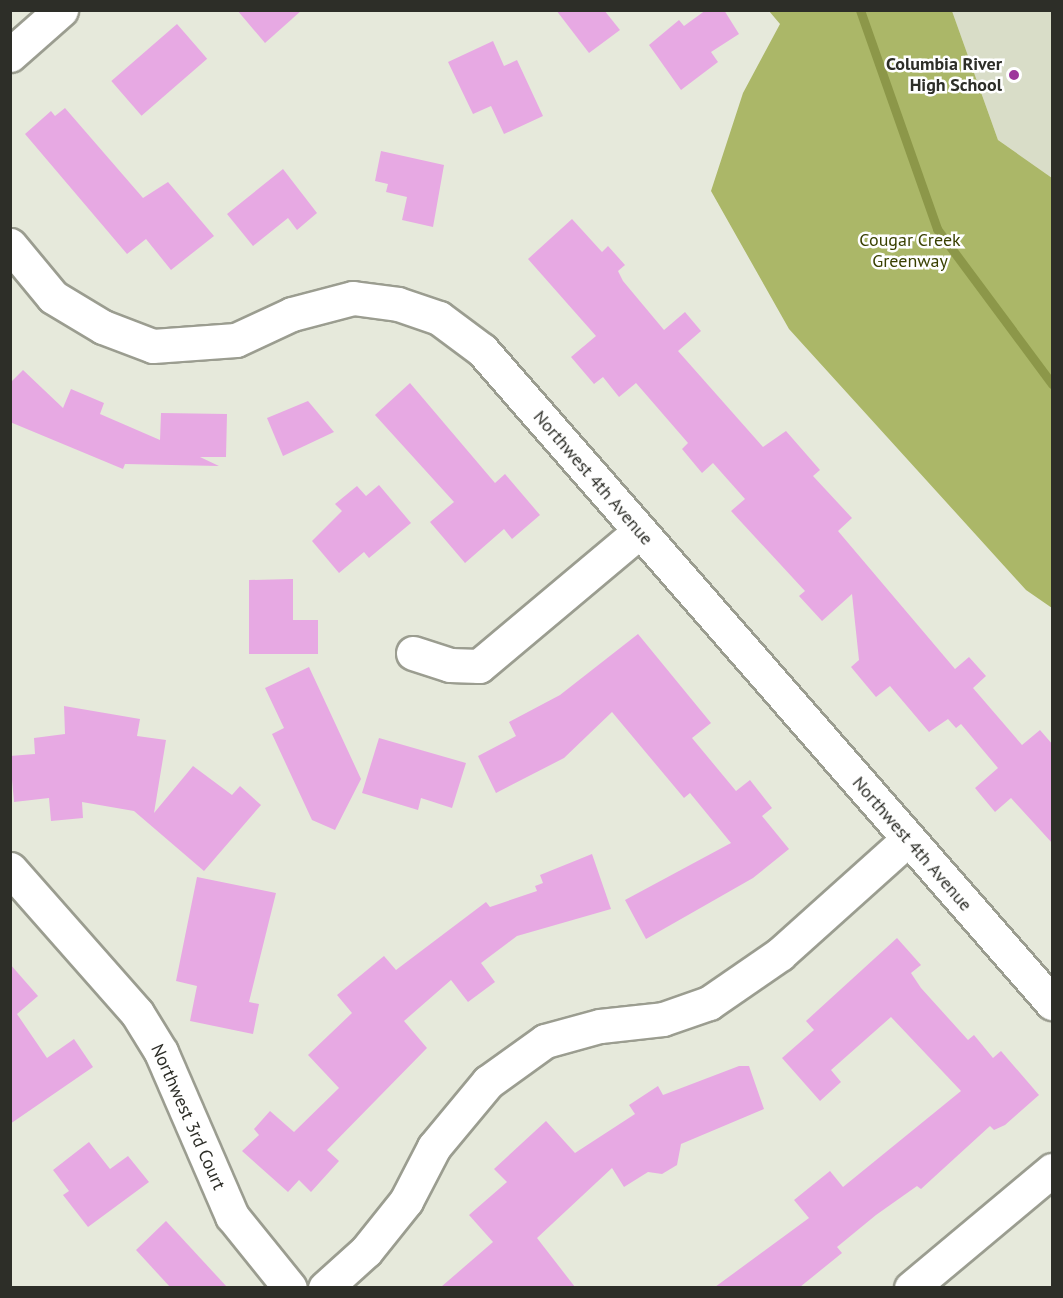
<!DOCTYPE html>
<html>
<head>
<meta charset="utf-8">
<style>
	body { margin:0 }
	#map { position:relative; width:1063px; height:1298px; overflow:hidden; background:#e6e9db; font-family:"PT Sans",sans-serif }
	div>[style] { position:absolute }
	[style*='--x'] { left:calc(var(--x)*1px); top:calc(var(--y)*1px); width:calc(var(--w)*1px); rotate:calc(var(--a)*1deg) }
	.built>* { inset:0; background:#d9ddc8 }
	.forest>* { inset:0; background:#abb768 }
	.stream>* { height:9px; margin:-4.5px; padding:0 4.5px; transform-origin:4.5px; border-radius:4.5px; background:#8c9749 }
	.building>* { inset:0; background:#e7a9e3; transform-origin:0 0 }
	.roads { filter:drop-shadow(2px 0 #9b9d90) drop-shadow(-2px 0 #9b9d90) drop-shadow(0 2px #9b9d90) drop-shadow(0 -2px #9b9d90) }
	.street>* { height:33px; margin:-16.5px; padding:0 16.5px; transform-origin:16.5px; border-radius:16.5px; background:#fff }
	.secondary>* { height:33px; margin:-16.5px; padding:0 16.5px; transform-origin:16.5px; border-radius:16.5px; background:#fff }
	.dots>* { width:16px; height:16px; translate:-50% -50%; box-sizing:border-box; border:3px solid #fff; border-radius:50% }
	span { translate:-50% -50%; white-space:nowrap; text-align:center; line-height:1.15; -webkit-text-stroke:5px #fff; paint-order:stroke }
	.poi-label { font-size:18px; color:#2d2e28; font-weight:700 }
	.right { translate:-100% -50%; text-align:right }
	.park-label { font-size:18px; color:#394000 }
	.street-label { font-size:18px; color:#2d2e28 }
	.frame { position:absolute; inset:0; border:12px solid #2d2e28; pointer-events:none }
</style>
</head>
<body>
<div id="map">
	<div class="built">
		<i style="clip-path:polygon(952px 11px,1052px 11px,1052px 178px,998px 140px)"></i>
	</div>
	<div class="forest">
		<i style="clip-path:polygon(769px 11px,952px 11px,998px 140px,1052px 178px,1052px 608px,1026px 590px,789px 329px,711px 191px,743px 93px,780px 24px)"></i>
	</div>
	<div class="stream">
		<i style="--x:860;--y:10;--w:232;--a:70.6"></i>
		<i style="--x:937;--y:229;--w:193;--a:53.4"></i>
	</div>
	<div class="building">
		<i style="clip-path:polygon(237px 10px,302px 10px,265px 43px)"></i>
		<i style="clip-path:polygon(556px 10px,604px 10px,620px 30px,589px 53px)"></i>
		<i style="clip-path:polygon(706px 10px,724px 10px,739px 34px,711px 52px,718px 62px,681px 90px,649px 45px,679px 20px,684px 26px)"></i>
		<i style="left:177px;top:24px;width:46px;height:87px;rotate:49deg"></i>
		<i style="clip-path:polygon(493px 41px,504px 66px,517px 60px,543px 116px,504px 134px,491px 106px,473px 114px,448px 62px)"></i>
		<i style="clip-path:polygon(65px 108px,143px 198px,168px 182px,214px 236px,171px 270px,146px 239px,127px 254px,25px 134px,51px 111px,55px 116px)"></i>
		<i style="clip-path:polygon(381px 151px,444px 165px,433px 227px,402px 220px,407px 197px,386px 192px,388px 184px,375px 181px)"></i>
		<i style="clip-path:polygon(283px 169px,317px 213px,297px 230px,288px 218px,253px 246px,227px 214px)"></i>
		<i style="clip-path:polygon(572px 219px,602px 252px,608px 246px,625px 265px,618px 271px,623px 281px,664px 330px,685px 312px,701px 331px,678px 351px,763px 447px,786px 431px,820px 470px,813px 476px,852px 518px,838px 531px,955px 669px,969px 657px,986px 676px,973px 688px,1022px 745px,1040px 730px,1053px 745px,1053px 844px,1011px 798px,995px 812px,975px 788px,998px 768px,961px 724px,956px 728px,948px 719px,929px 732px,890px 686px,876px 697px,851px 667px,859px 660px,852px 594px,822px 621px,799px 596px,805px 591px,731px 511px,745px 499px,713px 463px,702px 473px,682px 449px,688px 443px,636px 383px,619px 397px,603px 377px,594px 384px,571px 357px,596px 336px,528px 259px)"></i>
		<i style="clip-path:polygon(23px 370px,63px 408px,71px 389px,104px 403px,100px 414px,160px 440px,161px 413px,227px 414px,226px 457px,200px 457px,219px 466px,125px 464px,123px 469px,10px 422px,10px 383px)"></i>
		<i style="clip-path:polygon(410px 383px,495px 483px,505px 474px,540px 515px,512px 539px,504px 529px,465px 563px,430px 522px,454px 502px,375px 415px)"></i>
		<i style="clip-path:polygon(308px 401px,334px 432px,283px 456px,267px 418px)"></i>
		<i style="clip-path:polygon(379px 485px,411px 523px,369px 558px,364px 552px,339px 573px,312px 541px,342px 511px,335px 504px,357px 486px,366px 496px)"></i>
		<i style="clip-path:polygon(293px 579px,293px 620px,318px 620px,318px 654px,249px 654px,249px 580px)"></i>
		<i style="clip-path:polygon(638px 634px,711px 723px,692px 738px,736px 791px,750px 780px,772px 808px,762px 816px,789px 849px,753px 878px,646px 939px,625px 900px,731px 843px,690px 793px,684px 798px,612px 712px,564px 758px,496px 793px,478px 756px,516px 736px,509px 722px,560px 695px)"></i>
		<i style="clip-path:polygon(309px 667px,361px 779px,335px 830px,312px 820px,272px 734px,284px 728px,265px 688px)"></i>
		<i style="clip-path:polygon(64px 706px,140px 719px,137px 736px,166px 740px,154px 813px,193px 766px,232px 795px,240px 786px,261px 805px,204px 871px,134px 811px,82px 802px,83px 818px,51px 821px,49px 798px,14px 802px,10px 756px,35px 754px,34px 738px,65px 734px)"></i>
		<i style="clip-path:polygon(379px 738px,466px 763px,452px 808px,421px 798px,418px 810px,362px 793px)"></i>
		<i style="clip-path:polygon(592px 854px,611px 909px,517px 936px,481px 963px,495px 982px,468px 1002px,451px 980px,404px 1021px,427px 1048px,327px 1150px,339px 1161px,311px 1192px,299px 1180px,288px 1192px,242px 1151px,259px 1135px,254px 1129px,270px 1111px,294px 1132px,339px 1088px,308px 1055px,352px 1013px,337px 995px,384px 956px,396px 970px,486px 902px,490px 907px,537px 891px,535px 886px,543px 883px,540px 875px)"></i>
		<i style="clip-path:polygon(197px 877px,276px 893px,249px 1002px,259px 1004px,253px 1034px,190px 1021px,197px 986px,176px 981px)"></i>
		<i style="clip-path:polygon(897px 938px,921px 965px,911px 973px,921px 988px,968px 1040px,974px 1035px,993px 1058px,1001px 1051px,1039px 1095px,1005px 1125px,994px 1130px,990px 1126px,921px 1189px,917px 1186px,876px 1215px,837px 1247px,842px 1253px,800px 1287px,715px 1287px,809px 1218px,794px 1200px,830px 1171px,843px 1187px,961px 1091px,891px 1017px,831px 1070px,841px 1082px,820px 1101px,782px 1058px,814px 1030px,806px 1021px)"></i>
		<i style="clip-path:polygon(10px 964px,38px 996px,17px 1014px,47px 1058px,74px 1039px,93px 1067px,10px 1124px)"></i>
		<i style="clip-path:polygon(739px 1066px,749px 1066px,764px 1109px,681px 1144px,677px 1165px,662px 1174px,648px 1172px,624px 1187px,612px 1168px,537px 1238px,575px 1287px,441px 1287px,493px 1242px,469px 1215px,507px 1182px,494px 1169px,546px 1121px,575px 1153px,635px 1114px,629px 1105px,658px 1086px,663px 1095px)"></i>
		<i style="clip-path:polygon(89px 1142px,110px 1169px,128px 1156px,149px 1182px,88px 1227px,63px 1195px,69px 1191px,53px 1170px)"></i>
		<i style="clip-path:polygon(166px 1221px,227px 1287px,170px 1287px,136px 1250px)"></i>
	</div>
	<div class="roads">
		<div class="street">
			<i style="--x:10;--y:245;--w:67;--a:50.4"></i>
			<i style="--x:53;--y:297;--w:58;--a:31"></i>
			<i style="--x:103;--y:327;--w:53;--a:20.8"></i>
			<i style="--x:153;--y:346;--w:83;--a:-4.1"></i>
			<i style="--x:236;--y:340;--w:62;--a:-24.9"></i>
			<i style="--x:292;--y:314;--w:63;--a:-14.7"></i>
			<i style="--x:353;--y:298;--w:45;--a:7.6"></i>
			<i style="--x:398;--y:304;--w:43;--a:18.9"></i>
			<i style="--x:439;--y:318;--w:54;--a:36.7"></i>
			<i style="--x:482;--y:350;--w:867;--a:48.88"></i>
			<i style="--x:413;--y:653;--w:39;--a:18"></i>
			<i style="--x:450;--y:665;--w:29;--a:2"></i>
			<i style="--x:479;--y:666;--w:210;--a:-40"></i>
			<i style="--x:10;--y:869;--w:192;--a:48.6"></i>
			<i style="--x:137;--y:1013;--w:46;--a:58.4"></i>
			<i style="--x:161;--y:1052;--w:179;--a:66.6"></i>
			<i style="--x:232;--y:1216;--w:92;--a:51.1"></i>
			<i style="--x:325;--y:1288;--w:55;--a:-42.1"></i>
			<i style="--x:366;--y:1251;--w:64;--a:-51.3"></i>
			<i style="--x:406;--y:1201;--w:61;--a:-62.6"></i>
			<i style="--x:434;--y:1147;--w:85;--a:-50.3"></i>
			<i style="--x:488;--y:1082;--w:70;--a:-35.7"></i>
			<i style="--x:545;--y:1041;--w:57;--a:-15.3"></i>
			<i style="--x:600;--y:1026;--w:63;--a:-6.3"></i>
			<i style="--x:663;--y:1019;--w:49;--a:-19.2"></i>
			<i style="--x:709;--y:1003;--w:86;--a:-34.6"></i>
			<i style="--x:780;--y:954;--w:171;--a:-41.9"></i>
			<i style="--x:911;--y:1288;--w:184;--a:-39.9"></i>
		</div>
		<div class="secondary">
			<i style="--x:10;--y:55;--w:68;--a:-41.4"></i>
		</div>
	</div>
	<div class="dots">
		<i style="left:1014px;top:75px;background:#9d379b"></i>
	</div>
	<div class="poi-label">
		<span class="right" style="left:1002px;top:75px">Columbia River<br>High School</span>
	</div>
	<div class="park-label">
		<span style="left:910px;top:251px">Cougar Creek<br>Greenway</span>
	</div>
	<div class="street-label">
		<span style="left:593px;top:478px;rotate:49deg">Northwest 4th Avenue</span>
		<span style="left:912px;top:844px;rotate:49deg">Northwest 4th Avenue</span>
		<span style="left:188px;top:1117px;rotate:66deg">Northwest 3rd Court</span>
	</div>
	<div class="frame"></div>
</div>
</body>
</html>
